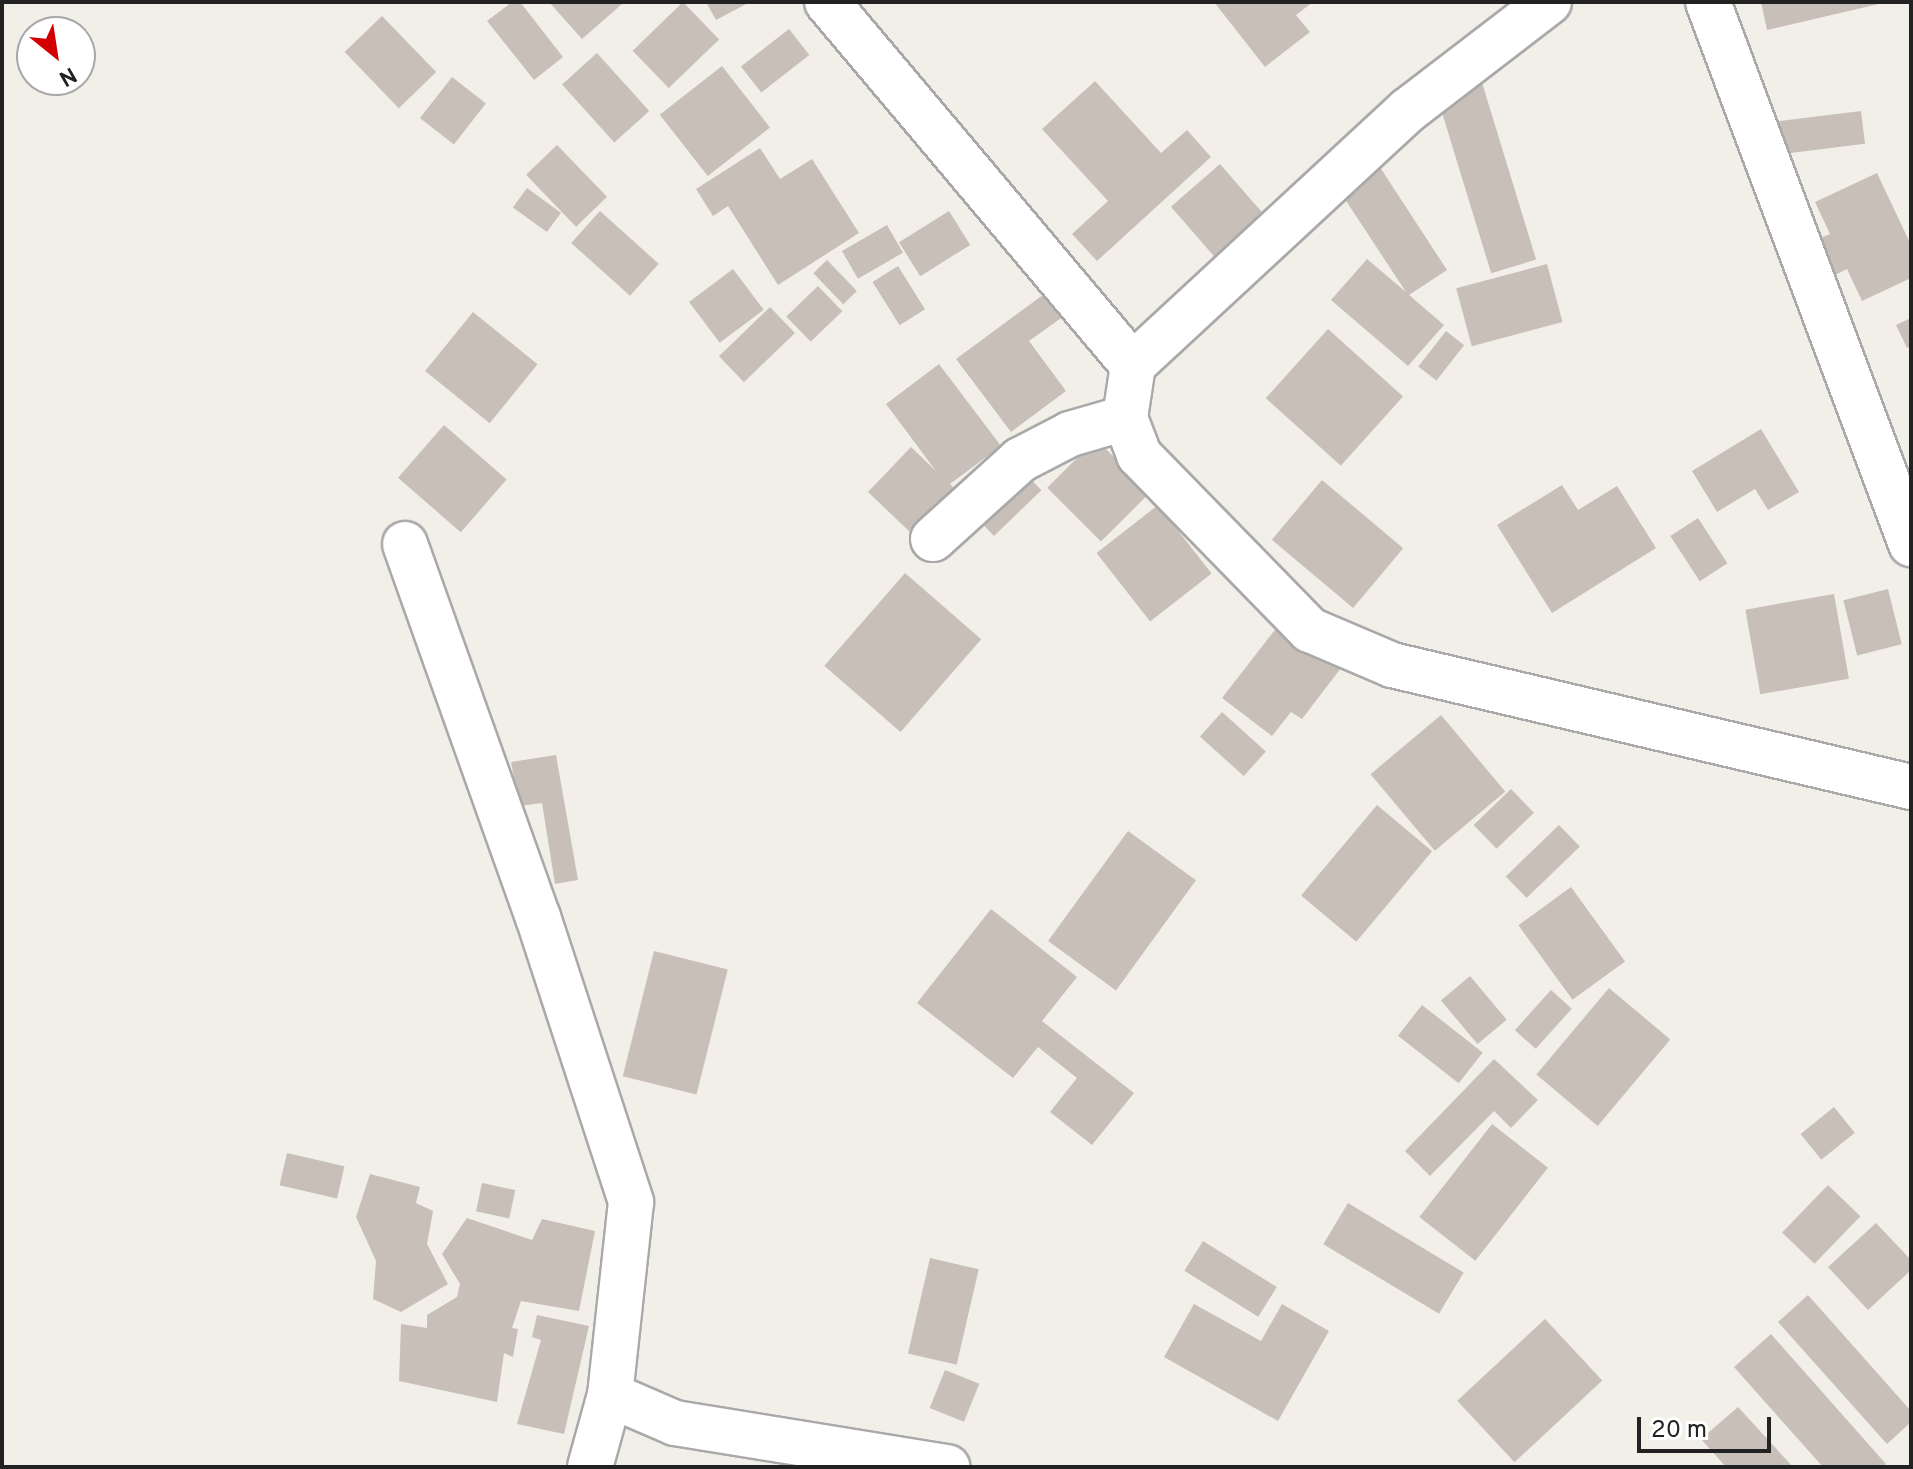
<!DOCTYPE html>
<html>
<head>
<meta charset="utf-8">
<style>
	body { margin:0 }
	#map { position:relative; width:1913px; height:1469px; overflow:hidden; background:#f2efe9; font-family:Overpass,sans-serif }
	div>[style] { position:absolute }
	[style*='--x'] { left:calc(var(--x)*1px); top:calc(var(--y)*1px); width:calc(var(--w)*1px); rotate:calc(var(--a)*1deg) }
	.building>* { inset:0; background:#c7bfb8; transform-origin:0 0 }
	.roads { filter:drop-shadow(2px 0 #a9a9a9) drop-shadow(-2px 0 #a9a9a9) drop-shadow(0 2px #a9a9a9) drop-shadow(0 -2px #a9a9a9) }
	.street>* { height:44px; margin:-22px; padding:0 22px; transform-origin:22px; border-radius:22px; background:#fff }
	span { translate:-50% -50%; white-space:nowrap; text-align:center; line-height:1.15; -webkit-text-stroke:8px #fff; paint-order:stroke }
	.frame { position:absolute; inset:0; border:4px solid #222; pointer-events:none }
	.north { position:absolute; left:16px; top:16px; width:80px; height:80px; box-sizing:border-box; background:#fff; border:2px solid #a7a7a7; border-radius:50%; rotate:150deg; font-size:22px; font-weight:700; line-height:32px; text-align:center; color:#222 }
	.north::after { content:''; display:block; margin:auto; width:28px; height:36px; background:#d40000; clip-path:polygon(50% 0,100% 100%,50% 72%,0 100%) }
	.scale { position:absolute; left:1637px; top:1417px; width:134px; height:36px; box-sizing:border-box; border:4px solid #222; border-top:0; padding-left:10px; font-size:24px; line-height:28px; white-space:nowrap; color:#222; -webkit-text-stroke:6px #fff; paint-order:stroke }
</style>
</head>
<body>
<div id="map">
	<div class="building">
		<i style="clip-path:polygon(512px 2px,520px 2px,563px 57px,534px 80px,487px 21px)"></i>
		<i style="clip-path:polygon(549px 2px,620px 2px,622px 4px,582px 39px)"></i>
		<i style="left:683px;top:2px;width:52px;height:70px;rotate:46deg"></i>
		<i style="clip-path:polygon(706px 2px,750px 2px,716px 20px)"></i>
		<i style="clip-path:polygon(1214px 2px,1313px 2px,1296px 15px,1310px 32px,1265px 67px)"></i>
		<i style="clip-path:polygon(1761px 2px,1883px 2px,1883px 3px,1767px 30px)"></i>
		<i style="left:382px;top:16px;width:78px;height:52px;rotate:46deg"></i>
		<i style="left:789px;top:29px;width:33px;height:61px;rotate:52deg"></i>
		<i style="left:597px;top:53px;width:78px;height:47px;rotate:48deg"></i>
		<i style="left:722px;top:66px;width:78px;height:79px;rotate:52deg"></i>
		<i style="left:1480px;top:76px;width:192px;height:47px;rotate:73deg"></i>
		<i style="left:452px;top:77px;width:43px;height:52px;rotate:38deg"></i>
		<i style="clip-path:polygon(1095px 81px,1161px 153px,1187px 130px,1211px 157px,1097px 261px,1072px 234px,1108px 201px,1042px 129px)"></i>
		<i style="left:1861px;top:111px;width:33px;height:91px;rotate:83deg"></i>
		<i style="left:557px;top:145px;width:72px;height:43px;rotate:46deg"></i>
		<i style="clip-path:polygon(760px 148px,780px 179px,812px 159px,859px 233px,778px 285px,728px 206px,713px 216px,696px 189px)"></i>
		<i style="clip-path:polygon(1372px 155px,1447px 270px,1409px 295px,1444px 325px,1408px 366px,1331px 300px,1367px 259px,1406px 292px,1333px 181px)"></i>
		<i style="left:1220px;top:164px;width:67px;height:65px;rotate:49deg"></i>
		<i style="clip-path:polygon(1877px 173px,1911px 245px,1911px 278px,1862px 301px,1847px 269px,1835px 275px,1818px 239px,1830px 234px,1815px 202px)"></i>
		<i style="left:527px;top:188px;width:42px;height:24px;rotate:36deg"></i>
		<i style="left:600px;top:211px;width:79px;height:43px;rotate:42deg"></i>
		<i style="left:949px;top:211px;width:40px;height:59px;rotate:58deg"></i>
		<i style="left:887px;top:225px;width:32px;height:52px;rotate:60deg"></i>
		<i style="left:827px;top:260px;width:43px;height:19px;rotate:46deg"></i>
		<i style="left:1547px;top:264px;width:60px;height:94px;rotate:75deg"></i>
		<i style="left:898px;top:266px;width:51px;height:30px;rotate:58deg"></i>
		<i style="left:733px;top:269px;width:51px;height:55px;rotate:53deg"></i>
		<i style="left:818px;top:286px;width:35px;height:44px;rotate:46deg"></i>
		<i style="clip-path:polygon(1047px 292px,1064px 316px,1029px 341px,1066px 391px,1011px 432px,956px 359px)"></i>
		<i style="left:770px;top:307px;width:36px;height:71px;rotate:46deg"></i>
		<i style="left:473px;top:312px;width:83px;height:76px;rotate:39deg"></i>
		<i style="clip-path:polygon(1911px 318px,1911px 346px,1907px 348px,1896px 325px)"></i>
		<i style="left:1328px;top:329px;width:101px;height:93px;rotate:42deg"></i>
		<i style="left:1446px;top:331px;width:23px;height:45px;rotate:38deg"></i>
		<i style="clip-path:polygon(939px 364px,1001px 446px,950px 484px,954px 488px,911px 533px,868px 492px,911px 447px,936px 471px,886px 404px)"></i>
		<i style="left:444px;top:425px;width:83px;height:70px;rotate:41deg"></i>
		<i style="clip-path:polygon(1761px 429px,1799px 492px,1768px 510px,1755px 489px,1717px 512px,1692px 471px)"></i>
		<i style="left:1096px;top:439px;width:76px;height:69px;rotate:45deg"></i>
		<i style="left:1022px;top:470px;width:28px;height:66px;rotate:46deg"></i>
		<i style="left:1322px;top:480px;width:106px;height:78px;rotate:40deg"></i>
		<i style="clip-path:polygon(1562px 485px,1578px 510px,1617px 486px,1656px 548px,1552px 613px,1497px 525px)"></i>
		<i style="left:1158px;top:505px;width:87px;height:78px;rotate:52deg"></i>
		<i style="left:1698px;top:518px;width:54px;height:33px;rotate:57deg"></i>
		<i style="left:905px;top:573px;width:101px;height:123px;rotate:41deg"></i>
		<i style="left:1888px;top:589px;width:57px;height:46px;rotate:76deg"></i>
		<i style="left:1834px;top:594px;width:86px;height:90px;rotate:80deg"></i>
		<i style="clip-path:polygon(1281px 622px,1341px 668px,1302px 719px,1291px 712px,1272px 736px,1222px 698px)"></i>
		<i style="left:1222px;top:712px;width:59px;height:33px;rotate:42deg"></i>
		<i style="left:1441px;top:715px;width:100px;height:92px;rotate:50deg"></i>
		<i style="clip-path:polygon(556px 755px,578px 880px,555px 884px,542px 803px,519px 806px,511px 762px)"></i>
		<i style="left:1511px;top:789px;width:33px;height:52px;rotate:46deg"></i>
		<i style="left:1377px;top:805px;width:72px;height:118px;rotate:40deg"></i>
		<i style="left:1559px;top:825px;width:30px;height:74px;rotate:46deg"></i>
		<i style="left:1128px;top:831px;width:84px;height:136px;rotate:36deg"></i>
		<i style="left:1571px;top:887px;width:92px;height:65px;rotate:54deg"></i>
		<i style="clip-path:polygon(991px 909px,1077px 977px,1042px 1021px,1134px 1093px,1092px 1145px,1050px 1112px,1077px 1078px,1038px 1047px,1013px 1078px,917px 1003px)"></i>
		<i style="left:654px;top:951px;width:76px;height:129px;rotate:14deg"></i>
		<i style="left:1470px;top:976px;width:57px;height:38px;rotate:50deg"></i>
		<i style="left:1609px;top:988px;width:80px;height:113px;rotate:40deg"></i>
		<i style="left:1551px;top:990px;width:28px;height:54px;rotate:42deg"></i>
		<i style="left:1422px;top:1005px;width:77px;height:39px;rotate:38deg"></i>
		<i style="clip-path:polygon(1494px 1059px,1538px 1100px,1511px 1128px,1494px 1111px,1430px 1176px,1405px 1151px)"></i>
		<i style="left:1834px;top:1107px;width:33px;height:43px;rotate:51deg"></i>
		<i style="left:1492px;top:1124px;width:71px;height:118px;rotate:38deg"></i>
		<i style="left:287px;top:1153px;width:59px;height:33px;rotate:13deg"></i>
		<i style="clip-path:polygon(370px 1174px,420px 1187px,416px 1203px,433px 1211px,427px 1244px,448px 1284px,401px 1312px,373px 1299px,376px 1261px,356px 1217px)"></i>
		<i style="left:482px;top:1183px;width:34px;height:29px;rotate:12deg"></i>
		<i style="left:1828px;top:1185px;width:45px;height:66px;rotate:44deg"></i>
		<i style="left:1348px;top:1203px;width:135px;height:48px;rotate:31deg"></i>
		<i style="clip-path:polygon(467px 1218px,532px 1240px,542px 1219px,595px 1231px,579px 1311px,521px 1301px,512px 1328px,518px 1329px,513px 1357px,504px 1353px,497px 1402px,399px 1381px,401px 1324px,427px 1328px,427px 1315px,457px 1297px,460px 1284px,442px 1254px)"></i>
		<i style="clip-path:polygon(1876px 1223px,1911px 1260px,1911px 1270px,1868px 1310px,1828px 1267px)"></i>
		<i style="left:1203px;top:1241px;width:87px;height:35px;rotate:32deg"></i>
		<i style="left:930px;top:1258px;width:50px;height:98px;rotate:13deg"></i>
		<i style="clip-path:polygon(1808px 1295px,1911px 1411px,1911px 1422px,1887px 1444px,1778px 1322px)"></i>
		<i style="clip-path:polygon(1194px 1304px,1261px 1341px,1282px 1304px,1329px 1331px,1278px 1421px,1164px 1357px)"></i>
		<i style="clip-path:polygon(537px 1315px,589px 1326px,564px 1434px,517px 1424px,541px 1340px,532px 1337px)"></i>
		<i style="left:1545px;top:1319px;width:84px;height:120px;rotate:47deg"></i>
		<i style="clip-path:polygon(1771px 1334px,1886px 1464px,1882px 1467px,1823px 1467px,1734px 1367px)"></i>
		<i style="left:945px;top:1370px;width:37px;height:41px;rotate:22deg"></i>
		<i style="clip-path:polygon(1738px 1407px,1793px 1467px,1726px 1467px,1701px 1439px)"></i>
	</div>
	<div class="roads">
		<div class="street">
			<i style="--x:827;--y:2;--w:475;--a:49.9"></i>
			<i style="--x:1549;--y:2;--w:178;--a:142.5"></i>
			<i style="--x:1408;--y:110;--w:375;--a:137.2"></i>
			<i style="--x:1133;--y:365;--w:54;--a:98.6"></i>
			<i style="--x:1125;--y:418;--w:40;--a:69"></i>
			<i style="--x:1139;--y:455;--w:245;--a:45.7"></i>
			<i style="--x:1310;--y:630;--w:89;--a:23.1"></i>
			<i style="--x:1392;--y:665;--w:533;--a:13.23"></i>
			<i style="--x:1708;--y:2;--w:579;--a:69.47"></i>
			<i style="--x:933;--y:539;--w:118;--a:-42.2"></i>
			<i style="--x:1020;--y:460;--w:56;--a:-27.5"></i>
			<i style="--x:1070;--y:434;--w:57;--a:-16.2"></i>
			<i style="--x:405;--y:544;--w:396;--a:70.4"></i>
			<i style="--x:538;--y:917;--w:300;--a:71.9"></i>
			<i style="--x:631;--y:1202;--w:194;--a:96.2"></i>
			<i style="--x:590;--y:1467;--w:75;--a:-74.5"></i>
			<i style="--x:610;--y:1395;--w:71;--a:23.3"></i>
			<i style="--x:675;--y:1423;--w:276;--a:9.2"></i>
		</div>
	</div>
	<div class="frame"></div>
	<div class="north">N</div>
	<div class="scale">20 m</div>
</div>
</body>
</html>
